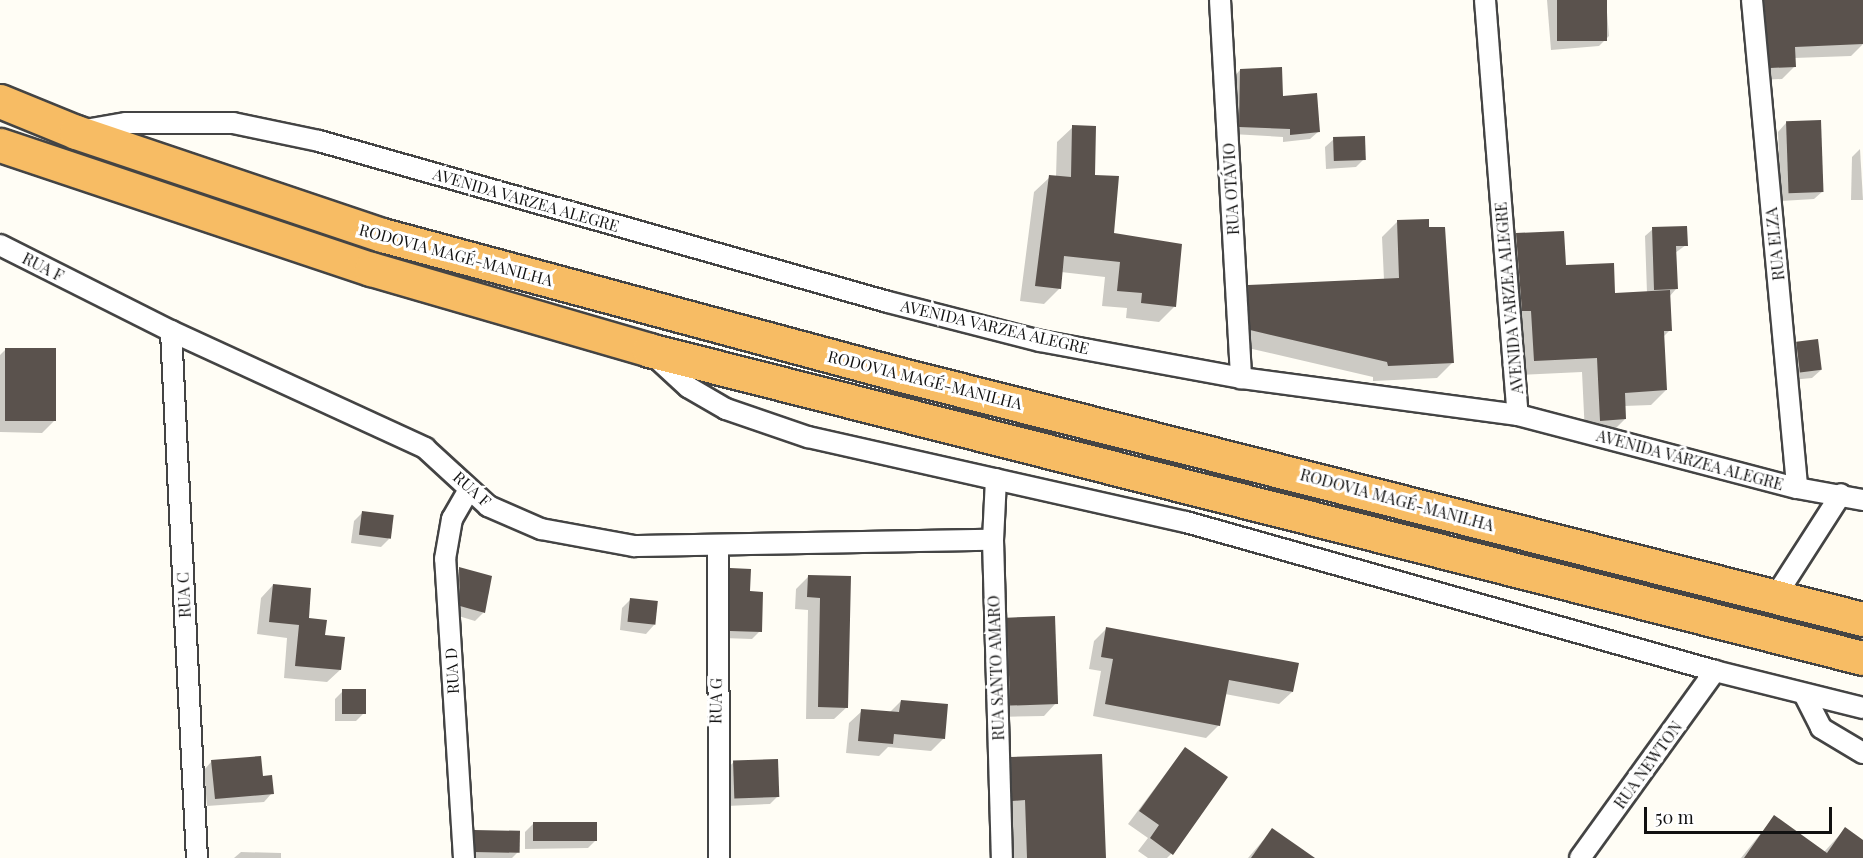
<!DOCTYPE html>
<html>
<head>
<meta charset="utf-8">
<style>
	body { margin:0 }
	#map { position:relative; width:1863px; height:858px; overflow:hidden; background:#fffdf5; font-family:"Playfair Display",serif }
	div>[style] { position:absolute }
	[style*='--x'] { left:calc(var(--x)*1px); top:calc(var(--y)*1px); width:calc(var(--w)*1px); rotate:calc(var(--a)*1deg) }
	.shadow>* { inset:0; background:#0003 }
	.building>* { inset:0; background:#5a524d; transform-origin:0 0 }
	.roads { filter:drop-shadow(2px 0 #444) drop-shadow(-2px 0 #444) drop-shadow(0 2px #444) drop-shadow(0 -2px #444) }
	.minor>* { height:20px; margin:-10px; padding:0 10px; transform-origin:10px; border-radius:10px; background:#fff }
	.trunk>* { height:33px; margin:-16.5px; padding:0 16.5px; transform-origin:16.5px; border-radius:16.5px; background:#f7bc64 }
	span { translate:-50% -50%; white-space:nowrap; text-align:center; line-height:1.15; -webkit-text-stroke:6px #fff; paint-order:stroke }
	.street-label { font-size:16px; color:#111 }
	.scale { position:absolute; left:1644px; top:807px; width:188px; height:27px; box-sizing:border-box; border:3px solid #111; border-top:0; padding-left:8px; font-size:18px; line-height:21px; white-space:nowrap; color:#111; -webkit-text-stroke:4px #fff; paint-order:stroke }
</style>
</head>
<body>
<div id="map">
	<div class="shadow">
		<i style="clip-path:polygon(1547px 0,1606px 0,1609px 36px,1599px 46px,1551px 50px)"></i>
		<i style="clip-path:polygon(1748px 0,1862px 0,1863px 44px,1851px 56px,1794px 58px,1794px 67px,1782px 79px,1758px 80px)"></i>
		<i style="clip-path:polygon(1240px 70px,1282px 97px,1318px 132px,1310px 139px,1283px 142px,1283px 137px,1232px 134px,1233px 78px)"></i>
		<i style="clip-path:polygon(1786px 123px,1823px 191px,1814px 199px,1781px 201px,1778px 132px)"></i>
		<i style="clip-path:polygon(1073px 127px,1112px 234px,1174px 307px,1159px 322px,1126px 318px,1127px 308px,1102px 306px,1105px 277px,1061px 272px,1060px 288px,1044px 304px,1020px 301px,1034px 192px,1050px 177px,1056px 177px,1057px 142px)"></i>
		<i style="clip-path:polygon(1334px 139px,1364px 159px,1356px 167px,1326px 169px,1325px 147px)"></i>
		<i style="clip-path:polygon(1860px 149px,1863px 200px,1851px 200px,1852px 157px)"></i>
		<i style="clip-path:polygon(1398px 221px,1453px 362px,1437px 378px,1373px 381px,1373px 377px,1235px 345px,1233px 302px,1249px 287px,1384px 280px,1382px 237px)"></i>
		<i style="clip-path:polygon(1653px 229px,1686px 245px,1675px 253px,1676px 289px,1669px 297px,1670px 330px,1663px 337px,1666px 390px,1651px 405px,1624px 406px,1625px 419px,1610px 434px,1585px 435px,1582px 372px,1519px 375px,1501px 250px,1516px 234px,1614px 295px,1647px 293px,1645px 236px)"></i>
		<i style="clip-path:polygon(1796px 342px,1821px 370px,1812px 378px,1791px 380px,1788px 351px)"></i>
		<i style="clip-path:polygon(6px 349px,54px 421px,42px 433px,0 432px,0 463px,0 355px)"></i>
		<i style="clip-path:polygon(362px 513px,389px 539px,381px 547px,351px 543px,354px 521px)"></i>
		<i style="clip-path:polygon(460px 568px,483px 613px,475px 621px,452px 614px,452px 576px)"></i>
		<i style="clip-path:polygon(731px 570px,748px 593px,760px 631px,752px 639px,723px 638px,722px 578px)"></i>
		<i style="clip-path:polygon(808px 577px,849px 578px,847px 707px,834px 719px,806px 719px,808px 610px,795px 609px,796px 589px)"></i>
		<i style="clip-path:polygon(273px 585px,324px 636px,340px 670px,327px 682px,284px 678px,287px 638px,257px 634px,261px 598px)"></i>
		<i style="clip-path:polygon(631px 599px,654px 625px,646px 634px,620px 630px,622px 608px)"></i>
		<i style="clip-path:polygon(1008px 618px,1056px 703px,1044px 716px,998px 717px,995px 631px)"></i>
		<i style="clip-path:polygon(1106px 629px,1292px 692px,1279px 704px,1225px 694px,1219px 725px,1206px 738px,1093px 716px,1101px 671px,1089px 669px,1094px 641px)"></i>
		<i style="clip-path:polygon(343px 691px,364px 713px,356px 721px,335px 721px,335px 699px)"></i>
		<i style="clip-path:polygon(901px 701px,944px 738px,931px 751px,888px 747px,879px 756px,846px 753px,849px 723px,862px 711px,889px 713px)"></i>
		<i style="clip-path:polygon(1185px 748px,1171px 854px,1167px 858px,1148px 858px,1138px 851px,1148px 838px,1128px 824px)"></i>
		<i style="clip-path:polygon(1012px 759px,1105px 858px,1011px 858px,996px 775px)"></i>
		<i style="clip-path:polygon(212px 761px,262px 777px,272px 793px,264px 802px,207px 806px,204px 770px)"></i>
		<i style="clip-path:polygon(734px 762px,778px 796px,770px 804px,727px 806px,725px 770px)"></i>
		<i style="clip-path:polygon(1774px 817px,1824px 852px,1845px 829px,1863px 842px,1863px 858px,1741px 858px)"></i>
		<i style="clip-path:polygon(533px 824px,596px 840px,588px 848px,525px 849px,525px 832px)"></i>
		<i style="clip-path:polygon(1272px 830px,1313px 858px,1248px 858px)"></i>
		<i style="clip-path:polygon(475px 832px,518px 852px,512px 858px,468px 858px,467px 840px)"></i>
		<i style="clip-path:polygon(241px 852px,281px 853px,281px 858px,234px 858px)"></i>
	</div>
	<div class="building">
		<i style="left:1557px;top:0;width:50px;height:41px"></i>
		<i style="clip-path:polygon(1764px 0,1863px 0,1863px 44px,1795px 47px,1796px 67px,1770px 68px)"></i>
		<i style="clip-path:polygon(1282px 67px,1283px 96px,1317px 93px,1320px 132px,1290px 135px,1290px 129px,1239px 127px,1240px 69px)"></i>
		<i style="left:1821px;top:120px;width:72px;height:35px;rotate:88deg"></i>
		<i style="clip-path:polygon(1072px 125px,1096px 126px,1095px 175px,1119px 176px,1114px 233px,1182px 244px,1176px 307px,1141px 303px,1142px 293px,1117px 291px,1120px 262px,1064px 256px,1061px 289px,1035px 286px,1049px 175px,1071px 177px)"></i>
		<i style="left:1365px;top:136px;width:24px;height:32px;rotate:88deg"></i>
		<i style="clip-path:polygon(1429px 219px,1429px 227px,1445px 227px,1454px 363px,1388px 366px,1387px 362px,1250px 330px,1248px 285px,1399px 278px,1397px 220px)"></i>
		<i style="clip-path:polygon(1687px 226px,1688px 246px,1676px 246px,1678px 289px,1654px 290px,1652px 227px)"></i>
		<i style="clip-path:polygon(1564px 231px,1566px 265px,1614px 263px,1615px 293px,1670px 290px,1672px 331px,1664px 331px,1667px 390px,1625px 393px,1626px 419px,1600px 421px,1597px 358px,1534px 361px,1531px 311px,1522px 311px,1516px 233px)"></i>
		<i style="left:1818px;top:339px;width:31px;height:22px;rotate:83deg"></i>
		<i style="left:5px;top:348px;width:51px;height:73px"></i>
		<i style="left:362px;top:511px;width:32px;height:24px;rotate:7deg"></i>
		<i style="clip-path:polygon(459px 567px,492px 576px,485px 613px,460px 606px)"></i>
		<i style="clip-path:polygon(730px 568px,751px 569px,750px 591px,763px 592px,762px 632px,730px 631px)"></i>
		<i style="clip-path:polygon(808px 575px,851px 576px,848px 708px,818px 707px,820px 598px,807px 597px)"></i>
		<i style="clip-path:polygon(273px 584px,311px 588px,309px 618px,327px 620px,325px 635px,345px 637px,341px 670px,295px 666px,299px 625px,269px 622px)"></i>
		<i style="left:630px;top:598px;width:28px;height:24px;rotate:6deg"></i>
		<i style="left:1055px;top:616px;width:88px;height:48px;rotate:88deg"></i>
		<i style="clip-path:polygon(1106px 627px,1299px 663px,1293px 692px,1229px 680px,1220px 726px,1105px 704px,1113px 659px,1101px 657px)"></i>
		<i style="left:366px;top:689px;width:25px;height:24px;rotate:90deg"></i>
		<i style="clip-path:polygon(901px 700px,948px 704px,945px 739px,894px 734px,893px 744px,858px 741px,861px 709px,899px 712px)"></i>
		<i style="clip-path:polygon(1185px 747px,1228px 777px,1173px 855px,1150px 838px,1159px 825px,1139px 811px)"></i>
		<i style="clip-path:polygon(1102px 754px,1106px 858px,1027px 858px,1025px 800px,1012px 801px,1011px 757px)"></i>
		<i style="clip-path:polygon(261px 756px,263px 776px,272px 775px,274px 794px,215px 799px,211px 760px)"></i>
		<i style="left:778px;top:759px;width:38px;height:45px;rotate:88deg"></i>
		<i style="clip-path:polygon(1774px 815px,1827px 853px,1845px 827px,1863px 840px,1863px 858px,1744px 858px)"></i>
		<i style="left:533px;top:822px;width:64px;height:19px"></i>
		<i style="clip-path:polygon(1272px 828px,1315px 858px,1251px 858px)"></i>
		<i style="left:474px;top:830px;width:46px;height:22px;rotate:1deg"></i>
	</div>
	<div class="roads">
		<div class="minor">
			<i style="--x:1220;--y:0;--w:379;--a:86.8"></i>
			<i style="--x:1485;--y:0;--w:416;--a:85.5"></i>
			<i style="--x:1752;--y:0;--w:490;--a:84.7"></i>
			<i style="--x:85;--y:130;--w:42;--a:-9.7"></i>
			<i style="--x:126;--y:123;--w:107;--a:0"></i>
			<i style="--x:233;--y:123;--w:88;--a:11.8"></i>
			<i style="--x:319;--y:141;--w:591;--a:15.8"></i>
			<i style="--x:888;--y:302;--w:157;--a:14.4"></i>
			<i style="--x:1040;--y:341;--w:204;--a:10.4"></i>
			<i style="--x:1241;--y:378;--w:279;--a:7.6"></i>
			<i style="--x:1518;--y:415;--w:288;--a:14.7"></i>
			<i style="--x:1797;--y:488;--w:67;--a:10.3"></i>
			<i style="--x:0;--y:245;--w:191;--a:26.7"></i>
			<i style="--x:171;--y:331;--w:280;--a:24.7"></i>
			<i style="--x:425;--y:448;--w:86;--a:42.6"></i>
			<i style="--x:488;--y:506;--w:58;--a:23.5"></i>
			<i style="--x:541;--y:529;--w:95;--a:10.4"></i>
			<i style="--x:634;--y:546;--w:359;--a:-1"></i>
			<i style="--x:171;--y:331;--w:528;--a:87.18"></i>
			<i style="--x:652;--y:354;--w:49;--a:42.5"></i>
			<i style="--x:688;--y:387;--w:44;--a:30.1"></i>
			<i style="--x:726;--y:409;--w:87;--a:18.9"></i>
			<i style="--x:808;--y:437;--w:387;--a:12.7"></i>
			<i style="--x:1186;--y:522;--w:550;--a:15.73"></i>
			<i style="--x:1715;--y:671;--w:153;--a:14"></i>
			<i style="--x:996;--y:479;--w:61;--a:92.8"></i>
			<i style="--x:993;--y:540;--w:318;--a:88.4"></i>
			<i style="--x:718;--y:545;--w:313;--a:89.8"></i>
			<i style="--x:1775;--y:597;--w:122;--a:-57.3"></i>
			<i style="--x:1804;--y:694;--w:38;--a:63"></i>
			<i style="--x:1821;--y:728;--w:49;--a:30.8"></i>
			<i style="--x:464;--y:858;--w:300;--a:-93.6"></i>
			<i style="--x:445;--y:559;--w:41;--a:-80.1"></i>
			<i style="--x:452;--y:519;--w:34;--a:-60"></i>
			<i style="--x:1580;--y:858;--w:231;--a:-54.2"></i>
		</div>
		<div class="trunk">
			<i style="--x:0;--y:101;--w:82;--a:22.2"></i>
			<i style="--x:76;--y:132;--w:323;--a:18.6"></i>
			<i style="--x:382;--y:235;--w:534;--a:15.08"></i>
			<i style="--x:898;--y:374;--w:996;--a:14.25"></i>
			<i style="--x:0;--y:145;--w:391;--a:18.5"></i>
			<i style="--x:371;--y:269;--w:290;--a:16.2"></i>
			<i style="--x:649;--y:350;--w:1252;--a:14.24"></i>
		</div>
	</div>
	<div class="street-label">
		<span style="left:1231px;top:189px;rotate:-93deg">RUA OTÁVIO</span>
		<span style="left:526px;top:200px;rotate:16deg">AVENIDA VARZEA ALEGRE</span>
		<span style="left:1775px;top:244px;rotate:-96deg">RUA ELZA</span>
		<span style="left:456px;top:255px;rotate:15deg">RODOVIA MAGÉ-MANILHA</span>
		<span style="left:43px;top:267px;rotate:27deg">RUA F</span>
		<span style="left:1509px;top:298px;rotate:-95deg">AVENIDA VARZEA ALEGRE</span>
		<span style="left:995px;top:327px;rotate:13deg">AVENIDA VARZEA ALEGRE</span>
		<span style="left:925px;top:380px;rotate:14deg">RODOVIA MAGÉ-MANILHA</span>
		<span style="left:1690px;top:460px;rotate:15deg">AVENIDA VÁRZEA ALEGRE</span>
		<span style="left:472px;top:489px;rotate:42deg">RUA F</span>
		<span style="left:1397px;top:500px;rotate:15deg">RODOVIA MAGÉ-MANILHA</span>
		<span style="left:184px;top:595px;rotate:-93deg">RUA C</span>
		<span style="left:996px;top:668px;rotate:-92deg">RUA SANTO AMARO</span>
		<span style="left:452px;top:671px;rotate:-93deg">RUA D</span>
		<span style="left:716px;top:701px;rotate:-89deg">RUA G</span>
		<span style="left:1648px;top:765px;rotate:-54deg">RUA NEWTON</span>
	</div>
	<div class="scale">50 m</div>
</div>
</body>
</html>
